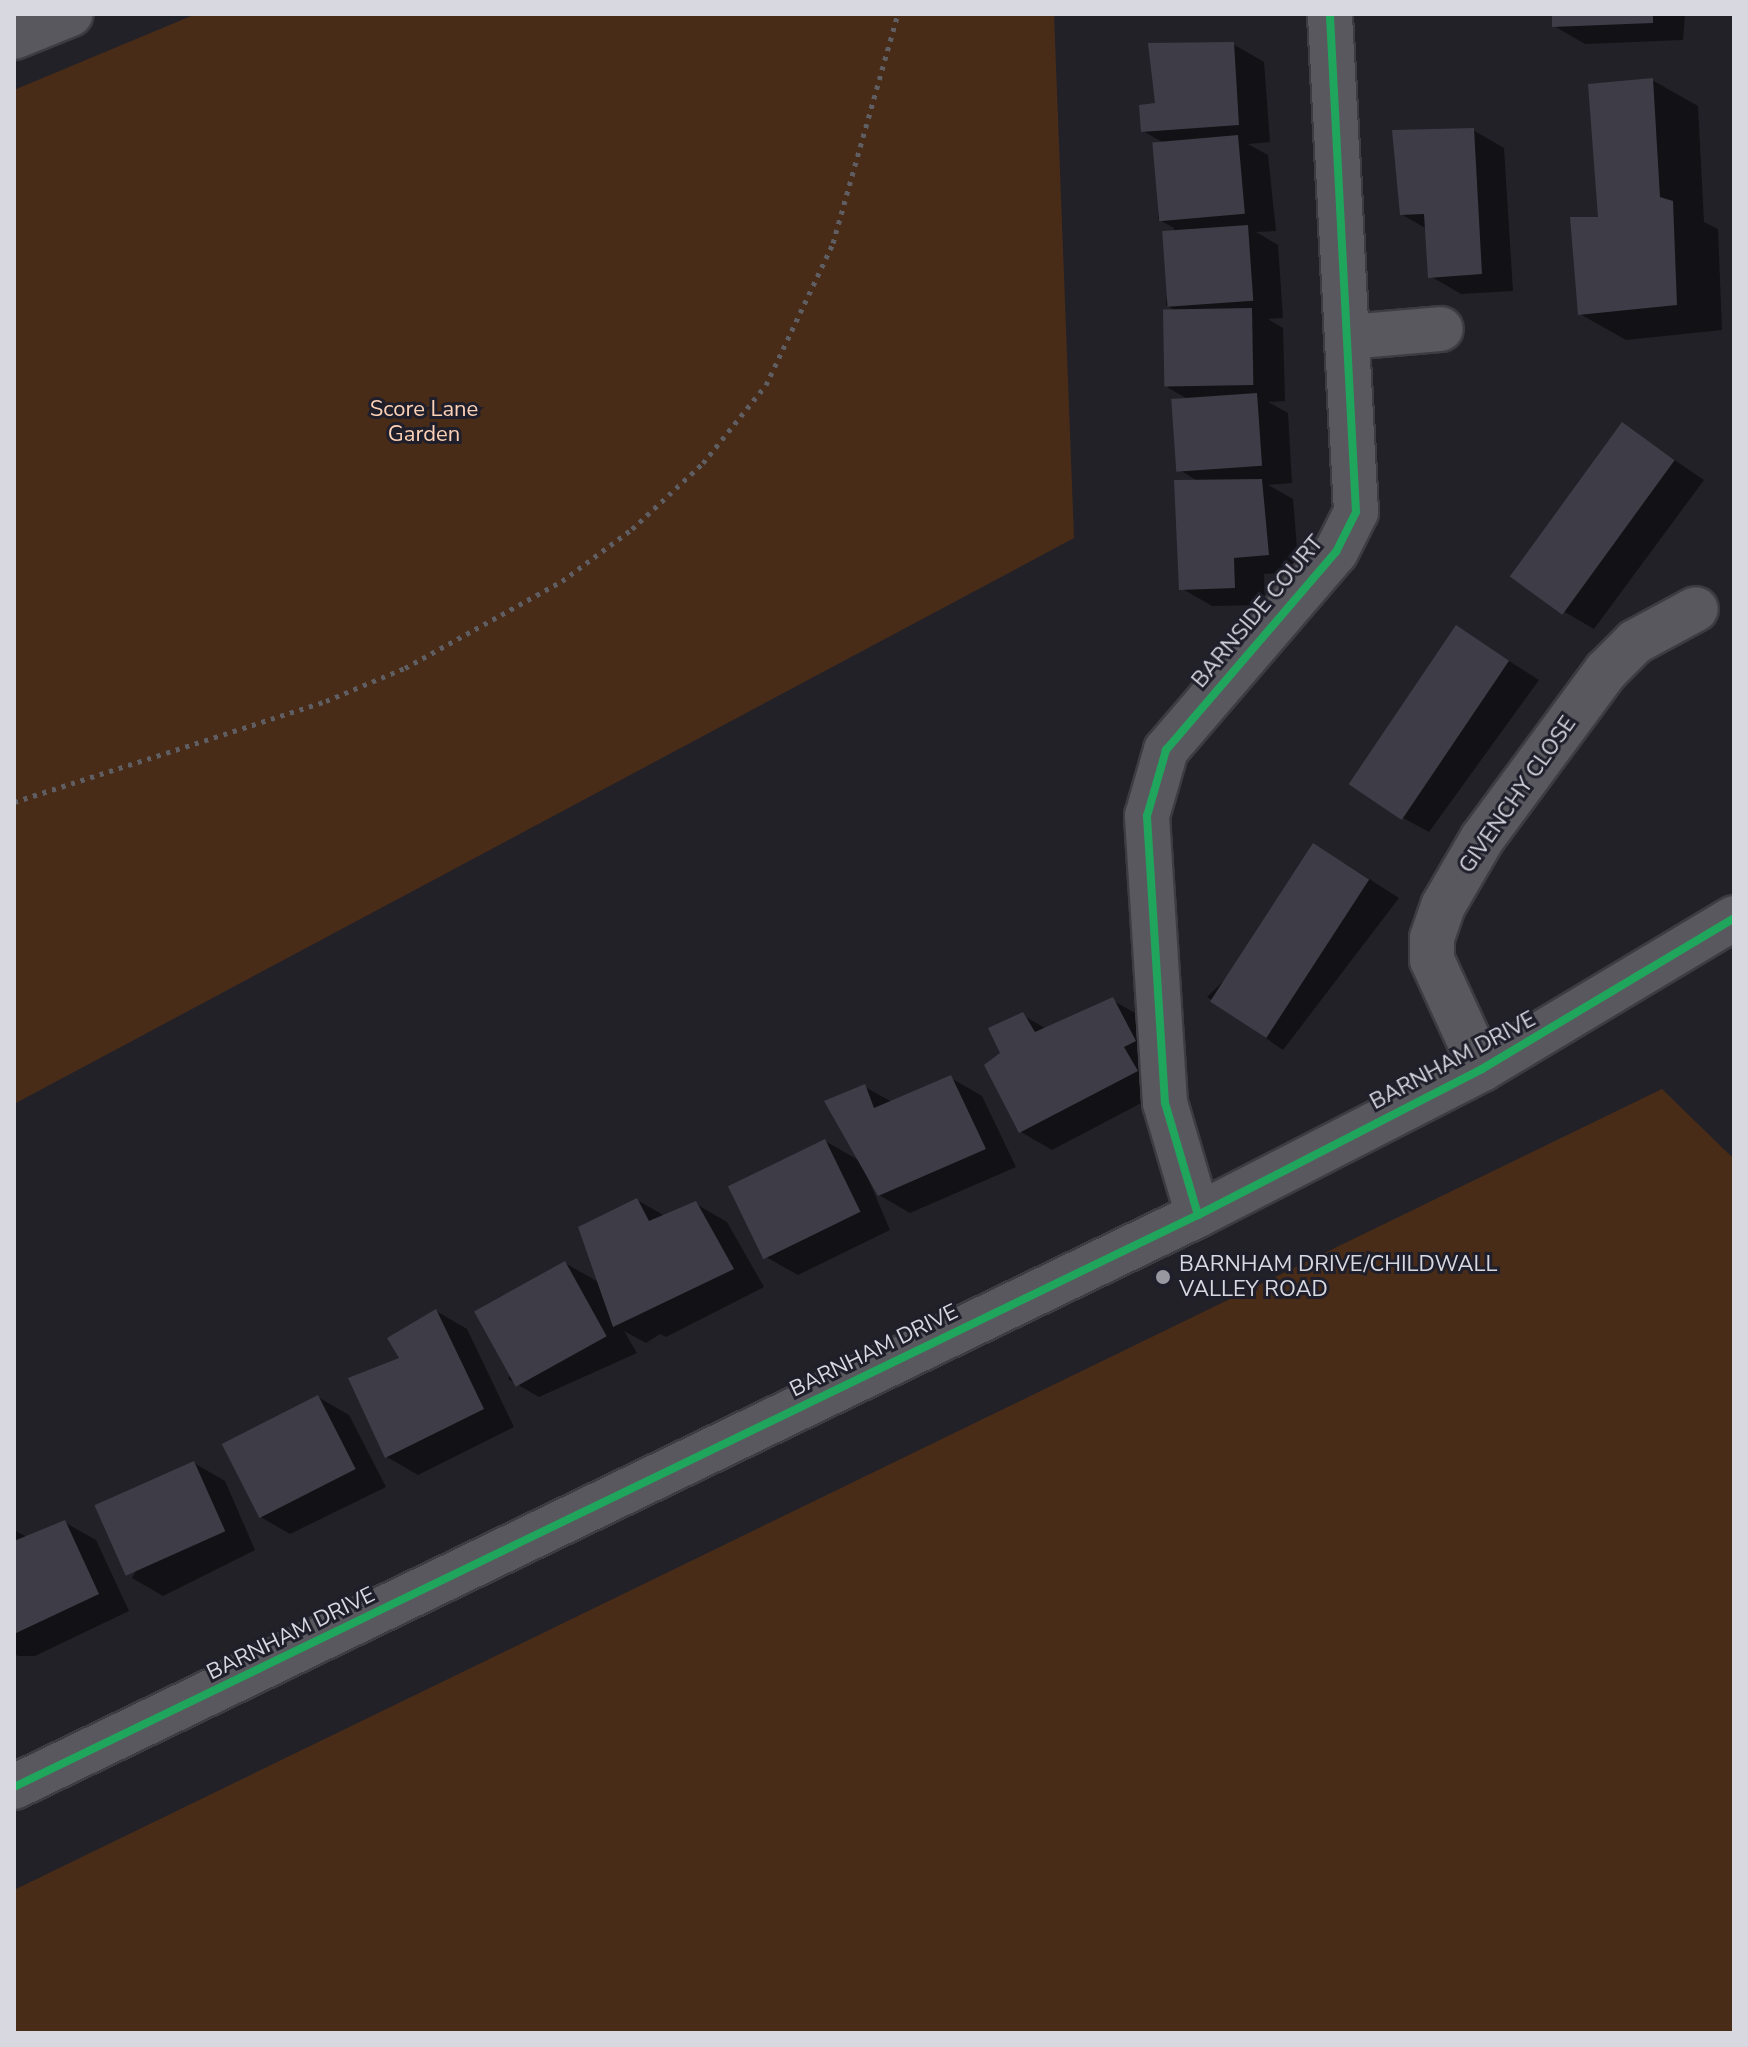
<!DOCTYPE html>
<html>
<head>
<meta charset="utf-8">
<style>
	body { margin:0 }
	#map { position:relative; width:1748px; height:2047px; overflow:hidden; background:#222128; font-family:"Nunito Sans",sans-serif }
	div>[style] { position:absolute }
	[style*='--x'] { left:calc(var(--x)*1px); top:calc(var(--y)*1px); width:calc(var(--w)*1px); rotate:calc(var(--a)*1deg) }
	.green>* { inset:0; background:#492c18 }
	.shadow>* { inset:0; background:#0007 }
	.building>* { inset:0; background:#3e3c47; transform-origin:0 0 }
	.path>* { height:5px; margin-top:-2.5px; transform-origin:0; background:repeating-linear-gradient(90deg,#5e5e63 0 4px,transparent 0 10px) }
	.roads { filter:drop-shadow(2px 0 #3d3c42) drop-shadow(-2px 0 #3d3c42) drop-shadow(0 2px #3d3c42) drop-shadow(0 -2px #3d3c42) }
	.minor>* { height:44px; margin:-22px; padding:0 22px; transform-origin:22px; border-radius:22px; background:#59585e }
	.tertiary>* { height:44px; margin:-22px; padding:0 22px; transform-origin:22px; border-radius:22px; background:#59585e }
	.cycleway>* { height:8px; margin:-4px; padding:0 4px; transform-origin:4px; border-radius:4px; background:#20a55d }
	.dots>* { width:22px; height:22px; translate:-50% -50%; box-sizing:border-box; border:4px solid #1f1e2b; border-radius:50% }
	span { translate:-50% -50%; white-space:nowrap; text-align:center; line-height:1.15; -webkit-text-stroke:6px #1f1e2b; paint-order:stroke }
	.park-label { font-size:22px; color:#fcd1b5 }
	.street-label { font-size:22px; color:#d8d8e1 }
	.poi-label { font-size:22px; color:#d8d8e1 }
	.left { translate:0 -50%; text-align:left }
	.frame { position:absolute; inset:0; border:16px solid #d8d8e1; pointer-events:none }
</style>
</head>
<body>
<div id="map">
	<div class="green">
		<i style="clip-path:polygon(196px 14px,1054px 14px,1074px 538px,14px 1104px,14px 90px)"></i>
		<i style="clip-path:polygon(1662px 1089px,1734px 1159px,1734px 2033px,14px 2033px,14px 1890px)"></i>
	</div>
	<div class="shadow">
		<i style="clip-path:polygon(1554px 14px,1685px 14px,1683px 40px,1585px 44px,1554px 26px)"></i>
		<i style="clip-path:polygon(1233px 44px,1264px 62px,1270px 142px,1248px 144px,1268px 155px,1276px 231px,1256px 232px,1278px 245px,1283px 318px,1268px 319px,1283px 328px,1285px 401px,1268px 402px,1288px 413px,1292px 483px,1268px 485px,1293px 499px,1299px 572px,1264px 574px,1265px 605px,1212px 606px,1181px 588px,1199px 482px,1180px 470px,1188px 399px,1168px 388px,1185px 316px,1166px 305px,1174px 228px,1158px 219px,1164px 143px,1143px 131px,1157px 105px)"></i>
		<i style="clip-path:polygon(1652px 80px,1698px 106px,1704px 222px,1718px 229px,1722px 330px,1626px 340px,1580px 314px,1600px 219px)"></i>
		<i style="clip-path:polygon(1473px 130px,1504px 148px,1513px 291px,1461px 294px,1430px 276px,1427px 229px,1401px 214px)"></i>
		<i style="clip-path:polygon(1623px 425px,1704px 480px,1594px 629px,1563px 611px)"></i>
		<i style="clip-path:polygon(1457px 628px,1539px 680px,1429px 832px,1398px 815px)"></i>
		<i style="clip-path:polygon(1344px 863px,1399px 898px,1283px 1050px,1207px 997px)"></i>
		<i style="clip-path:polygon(1112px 1000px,1144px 1018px,1168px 1089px,1052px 1150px,1021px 1132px,1003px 1054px,1022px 1015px,1047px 1029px)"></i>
		<i style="clip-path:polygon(951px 1078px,982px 1096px,1016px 1167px,910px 1213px,879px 1195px,864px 1169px,890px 1230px,798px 1275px,766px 1257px,825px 1141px,860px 1161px,865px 1087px,892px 1102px)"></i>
		<i style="clip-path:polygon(637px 1200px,665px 1216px,696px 1204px,727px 1222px,764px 1287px,666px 1337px,660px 1334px,646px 1343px,624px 1331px,637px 1353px,539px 1397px,508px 1379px,565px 1263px,600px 1283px)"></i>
		<i style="clip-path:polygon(436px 1311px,467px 1329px,514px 1427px,418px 1475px,387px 1457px,402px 1359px)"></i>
		<i style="clip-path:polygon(318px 1397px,349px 1415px,386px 1487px,290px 1534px,259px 1516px)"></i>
		<i style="clip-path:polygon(194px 1463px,225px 1481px,255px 1550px,163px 1596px,132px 1578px)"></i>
		<i style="clip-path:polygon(64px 1522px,96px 1540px,129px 1611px,35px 1656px,18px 1656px,14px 1654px,14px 1530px,27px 1537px)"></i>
	</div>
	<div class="building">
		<i style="clip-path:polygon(1552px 14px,1653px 14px,1653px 23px,1552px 27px)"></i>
		<i style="clip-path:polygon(1234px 42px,1239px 125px,1141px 132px,1139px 105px,1155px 103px,1148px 43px)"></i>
		<i style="clip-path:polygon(1653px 78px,1660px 197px,1673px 201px,1677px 305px,1578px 315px,1570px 217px,1598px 217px,1588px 84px)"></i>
		<i style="clip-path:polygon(1474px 128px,1482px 274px,1428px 278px,1424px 214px,1400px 215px,1392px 130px)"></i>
		<i style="left:1238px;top:135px;width:79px;height:86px;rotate:85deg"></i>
		<i style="left:1248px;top:225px;width:76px;height:86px;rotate:86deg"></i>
		<i style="left:1252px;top:308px;width:77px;height:89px;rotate:89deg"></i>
		<i style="left:1257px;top:393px;width:73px;height:86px;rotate:86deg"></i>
		<i style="left:1622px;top:422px;width:65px;height:191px;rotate:36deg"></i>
		<i style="clip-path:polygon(1262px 479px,1269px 555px,1234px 558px,1235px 588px,1179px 590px,1174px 480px)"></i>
		<i style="left:1456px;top:625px;width:64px;height:192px;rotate:34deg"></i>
		<i style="left:1313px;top:843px;width:67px;height:189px;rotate:33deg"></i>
		<i style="clip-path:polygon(1113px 997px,1136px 1041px,1124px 1047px,1138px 1071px,1019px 1133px,984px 1065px,1000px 1053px,988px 1028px,1023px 1012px,1035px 1032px)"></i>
		<i style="clip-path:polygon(951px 1075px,986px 1149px,878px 1196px,824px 1101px,865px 1084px,874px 1108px)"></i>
		<i style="left:825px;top:1139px;width:81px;height:108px;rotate:64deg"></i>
		<i style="clip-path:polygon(637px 1198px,649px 1221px,696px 1201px,734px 1269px,613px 1327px,578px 1227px)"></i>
		<i style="left:565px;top:1261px;width:86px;height:104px;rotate:61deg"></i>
		<i style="clip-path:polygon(436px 1309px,484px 1409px,385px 1458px,348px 1378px,399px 1358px,387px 1338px)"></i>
		<i style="left:318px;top:1395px;width:83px;height:108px;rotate:63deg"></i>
		<i style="left:194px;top:1461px;width:77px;height:109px;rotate:66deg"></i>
		<i style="clip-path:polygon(65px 1520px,99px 1594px,14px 1634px,14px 1541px)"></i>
	</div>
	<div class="path">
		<i style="--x:14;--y:802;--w:328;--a:-17.9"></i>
		<i style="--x:326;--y:701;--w:86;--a:-22.7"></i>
		<i style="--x:405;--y:668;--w:179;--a:-29"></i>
		<i style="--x:562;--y:581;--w:87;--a:-36.6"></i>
		<i style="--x:632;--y:529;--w:97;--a:-42.9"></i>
		<i style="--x:703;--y:463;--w:100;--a:-51.1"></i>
		<i style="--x:766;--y:385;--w:157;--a:-64.7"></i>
		<i style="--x:833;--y:243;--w:238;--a:-74.2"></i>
	</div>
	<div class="roads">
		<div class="minor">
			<i style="--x:14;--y:37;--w:61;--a:-22"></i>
			<i style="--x:1349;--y:337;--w:92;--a:-5"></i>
			<i style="--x:1482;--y:1069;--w:120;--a:-114.6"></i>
			<i style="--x:1432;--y:960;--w:22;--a:-90"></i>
			<i style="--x:1432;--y:938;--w:34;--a:-71"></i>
			<i style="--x:1443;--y:906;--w:78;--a:-59.8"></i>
			<i style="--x:1482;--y:839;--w:209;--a:-53.6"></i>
			<i style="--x:1606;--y:671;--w:41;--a:-45"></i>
			<i style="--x:1635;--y:642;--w:69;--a:-28.4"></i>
			<i style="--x:1198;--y:1215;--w:117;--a:-106.4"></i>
			<i style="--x:1165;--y:1103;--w:288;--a:-93.6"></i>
			<i style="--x:1147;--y:816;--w:69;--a:-73.9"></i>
			<i style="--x:1166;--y:750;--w:261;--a:-49.4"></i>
			<i style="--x:1336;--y:552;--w:45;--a:-63.4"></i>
			<i style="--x:1356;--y:512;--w:499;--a:-93"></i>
		</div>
		<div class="tertiary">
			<i style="--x:14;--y:1787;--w:1315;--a:-25.79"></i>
			<i style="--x:1198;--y:1215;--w:319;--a:-27.2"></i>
			<i style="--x:1482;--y:1069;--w:294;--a:-30.9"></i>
		</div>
	</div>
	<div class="cycleway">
		<i style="--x:1198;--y:1215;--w:117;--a:-106.4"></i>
		<i style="--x:1165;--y:1103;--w:288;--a:-93.6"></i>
		<i style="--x:1147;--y:816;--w:69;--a:-73.9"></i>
		<i style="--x:1166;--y:750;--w:261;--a:-49.4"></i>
		<i style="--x:1336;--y:552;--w:45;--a:-63.4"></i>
		<i style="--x:1356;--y:512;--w:499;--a:-93"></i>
		<i style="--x:14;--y:1787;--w:1315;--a:-25.79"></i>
		<i style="--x:1198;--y:1215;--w:319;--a:-27.2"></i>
		<i style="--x:1482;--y:1069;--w:294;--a:-30.9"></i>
	</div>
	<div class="dots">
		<i style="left:1163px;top:1277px;background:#9898a0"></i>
	</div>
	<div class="park-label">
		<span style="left:424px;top:422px">Score Lane<br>Garden</span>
	</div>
	<div class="street-label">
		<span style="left:1258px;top:612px;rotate:-50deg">BARNSIDE COURT</span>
		<span style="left:1518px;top:795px;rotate:-55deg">GIVENCHY CLOSE</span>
		<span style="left:1453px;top:1061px;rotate:-28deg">BARNHAM DRIVE</span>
		<span style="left:874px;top:1351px;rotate:-26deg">BARNHAM DRIVE</span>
		<span style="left:291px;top:1634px;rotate:-26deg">BARNHAM DRIVE</span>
	</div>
	<div class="poi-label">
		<span class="left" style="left:1179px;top:1277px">BARNHAM DRIVE/CHILDWALL<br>VALLEY ROAD</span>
	</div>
	<div class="frame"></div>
</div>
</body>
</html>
